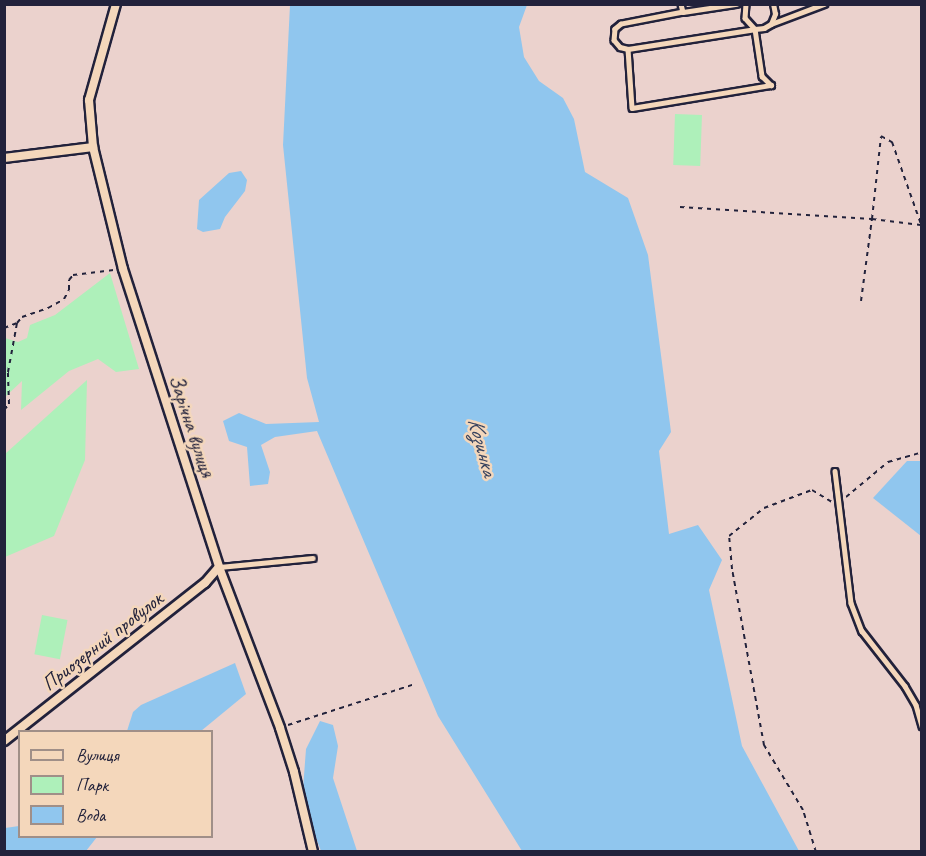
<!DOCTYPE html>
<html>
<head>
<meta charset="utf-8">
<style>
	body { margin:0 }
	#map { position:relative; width:926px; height:856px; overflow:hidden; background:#ebd2cd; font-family:Caveat,sans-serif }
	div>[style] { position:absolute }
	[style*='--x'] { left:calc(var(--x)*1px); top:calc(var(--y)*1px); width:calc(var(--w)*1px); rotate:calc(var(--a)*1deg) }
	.green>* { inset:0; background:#aef0ba; transform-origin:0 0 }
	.water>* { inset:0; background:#90c6ee }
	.path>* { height:2px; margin-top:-1px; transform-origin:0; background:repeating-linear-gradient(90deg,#22223b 0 4.5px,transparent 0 9px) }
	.roads { filter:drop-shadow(2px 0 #22223b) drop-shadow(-2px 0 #22223b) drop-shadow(0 2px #22223b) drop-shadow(0 -2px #22223b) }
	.lane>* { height:4.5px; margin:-2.25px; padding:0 2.25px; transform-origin:2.25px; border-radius:2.25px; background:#f4d7bb }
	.street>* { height:8px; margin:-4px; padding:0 4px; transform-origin:4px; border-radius:4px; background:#f4d7bb }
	span { translate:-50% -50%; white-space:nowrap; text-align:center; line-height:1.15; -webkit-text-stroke:5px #f4d7bb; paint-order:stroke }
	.street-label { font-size:21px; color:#22223b }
	.water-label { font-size:22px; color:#38435f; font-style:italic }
	.frame { position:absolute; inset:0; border:6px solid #22223b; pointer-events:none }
	.legend { position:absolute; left:18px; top:730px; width:195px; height:108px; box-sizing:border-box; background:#f4d7bb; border:2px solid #a08f88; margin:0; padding:8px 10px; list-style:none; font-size:18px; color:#22223b }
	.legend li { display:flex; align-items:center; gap:12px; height:30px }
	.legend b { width:30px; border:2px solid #a08f88 }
</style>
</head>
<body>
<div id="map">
	<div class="green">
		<i style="left:675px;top:114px;width:27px;height:51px;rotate:2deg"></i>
		<i style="clip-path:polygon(110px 273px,139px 369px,116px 372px,98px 359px,69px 371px,21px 410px,22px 381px,6px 396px,5px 392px,5px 338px,18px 342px,27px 338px,30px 325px,55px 315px)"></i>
		<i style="clip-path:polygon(87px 380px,85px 460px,54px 536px,5px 557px,5px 454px)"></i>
		<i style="left:42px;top:615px;width:26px;height:40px;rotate:11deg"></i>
	</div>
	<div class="water">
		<i style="clip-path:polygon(290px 5px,527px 5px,519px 27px,524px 57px,539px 81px,563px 98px,574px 119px,585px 172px,628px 198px,648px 255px,671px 432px,659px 451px,669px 534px,698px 525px,722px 560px,709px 590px,742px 746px,799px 851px,522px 851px,438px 716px,317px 431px,275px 437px,261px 445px,270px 472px,268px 484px,250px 486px,247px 447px,229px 441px,223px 421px,239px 413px,266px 424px,319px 422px,307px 378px,283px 145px)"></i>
		<i style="clip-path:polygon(241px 171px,247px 180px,245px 191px,225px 217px,220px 229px,203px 232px,197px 229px,199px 200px,229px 173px)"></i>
		<i style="clip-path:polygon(907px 461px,921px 461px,921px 536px,873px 498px)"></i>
		<i style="clip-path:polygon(235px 663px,246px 694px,201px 731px,127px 731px,133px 712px,141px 705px)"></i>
		<i style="clip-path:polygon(320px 721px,333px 725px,338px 746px,333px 778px,357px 851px,321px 851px,302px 802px,306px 749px)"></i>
		<i style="clip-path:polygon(19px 826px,20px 836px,97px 837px,86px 851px,5px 851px,5px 828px)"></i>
	</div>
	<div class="path">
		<i style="--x:680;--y:207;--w:192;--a:3.6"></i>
		<i style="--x:872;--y:219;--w:83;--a:-83.8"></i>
		<i style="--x:881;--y:136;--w:13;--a:29"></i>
		<i style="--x:892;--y:142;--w:90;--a:70.6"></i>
		<i style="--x:861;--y:301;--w:83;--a:-82.4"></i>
		<i style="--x:872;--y:219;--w:49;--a:7"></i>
		<i style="--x:4;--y:328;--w:14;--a:-21"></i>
		<i style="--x:4;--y:410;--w:8;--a:-50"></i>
		<i style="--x:9;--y:404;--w:32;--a:-92"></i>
		<i style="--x:8;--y:372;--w:50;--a:-79.6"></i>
		<i style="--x:17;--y:323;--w:8;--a:-50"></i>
		<i style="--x:22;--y:317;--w:28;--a:-19"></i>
		<i style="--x:48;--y:308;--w:18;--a:-29"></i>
		<i style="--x:64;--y:299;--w:10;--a:-61"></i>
		<i style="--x:69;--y:290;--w:10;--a:-90"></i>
		<i style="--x:69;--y:280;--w:6;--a:-51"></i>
		<i style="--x:73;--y:275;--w:41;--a:-7"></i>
		<i style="--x:846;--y:497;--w:55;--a:-39.8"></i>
		<i style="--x:888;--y:462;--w:35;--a:-16"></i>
		<i style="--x:288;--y:725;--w:133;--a:-17.9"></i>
		<i style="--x:816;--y:852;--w:44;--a:-107.2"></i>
		<i style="--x:803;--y:810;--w:76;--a:-121"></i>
		<i style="--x:764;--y:745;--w:179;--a:-100.3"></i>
		<i style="--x:732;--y:569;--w:33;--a:-95"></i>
		<i style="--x:729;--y:536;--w:45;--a:-38.7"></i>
		<i style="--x:764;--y:508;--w:51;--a:-20.6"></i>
		<i style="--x:812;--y:490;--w:23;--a:31"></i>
	</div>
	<div class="roads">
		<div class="lane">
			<i style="--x:681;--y:4;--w:8;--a:76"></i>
			<i style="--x:683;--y:12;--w:63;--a:169"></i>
			<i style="--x:621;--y:24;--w:8;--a:140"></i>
			<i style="--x:615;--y:29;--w:11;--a:95"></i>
			<i style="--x:614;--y:40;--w:9;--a:49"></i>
			<i style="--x:620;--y:47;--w:8;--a:14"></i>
			<i style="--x:628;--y:49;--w:129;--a:-8.9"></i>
			<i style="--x:755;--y:29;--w:48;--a:81.5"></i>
			<i style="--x:762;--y:76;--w:13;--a:45"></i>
			<i style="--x:746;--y:4;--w:14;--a:94"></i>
			<i style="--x:745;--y:18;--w:15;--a:48"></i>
			<i style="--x:755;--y:29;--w:9;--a:-6"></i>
			<i style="--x:764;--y:28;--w:8;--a:-30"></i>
			<i style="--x:771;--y:24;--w:11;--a:-68"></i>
			<i style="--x:775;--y:14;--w:10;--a:-101"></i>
			<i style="--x:683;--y:12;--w:54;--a:-8.6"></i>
			<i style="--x:771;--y:24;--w:57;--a:-20.7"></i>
			<i style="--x:628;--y:49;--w:59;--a:86.1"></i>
			<i style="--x:632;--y:108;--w:141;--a:-9.4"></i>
			<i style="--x:835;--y:471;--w:133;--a:83.1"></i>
			<i style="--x:851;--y:603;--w:30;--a:69"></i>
			<i style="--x:862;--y:631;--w:70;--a:52"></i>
			<i style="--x:905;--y:686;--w:22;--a:60"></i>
			<i style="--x:916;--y:705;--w:22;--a:74"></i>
			<i style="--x:219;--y:567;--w:94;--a:-5.5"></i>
		</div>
		<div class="street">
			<i style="--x:116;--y:4;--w:100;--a:105.7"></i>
			<i style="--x:89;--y:100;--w:47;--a:85.1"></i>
			<i style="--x:93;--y:147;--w:126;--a:76.2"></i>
			<i style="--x:123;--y:269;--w:313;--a:72.1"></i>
			<i style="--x:219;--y:567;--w:172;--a:69.2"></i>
			<i style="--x:280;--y:728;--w:46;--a:72.3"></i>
			<i style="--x:294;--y:772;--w:82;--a:76.6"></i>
			<i style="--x:4;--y:158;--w:90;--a:-7"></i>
			<i style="--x:4;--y:741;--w:256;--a:-38.2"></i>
			<i style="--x:205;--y:583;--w:21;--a:-49"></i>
		</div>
	</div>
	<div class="street-label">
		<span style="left:192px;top:426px;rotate:72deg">Зарічна вулиця</span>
		<span style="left:102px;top:641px;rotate:-38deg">Приозерний провулок</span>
	</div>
	<div class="water-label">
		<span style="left:482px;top:447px;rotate:75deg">Козинка</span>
	</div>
	<div class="frame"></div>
	<ul class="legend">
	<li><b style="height:8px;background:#f4d7bb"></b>Вулиця</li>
	<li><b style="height:16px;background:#aef0ba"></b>Парк</li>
	<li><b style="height:16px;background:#90c6ee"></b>Вода</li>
	</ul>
</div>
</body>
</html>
